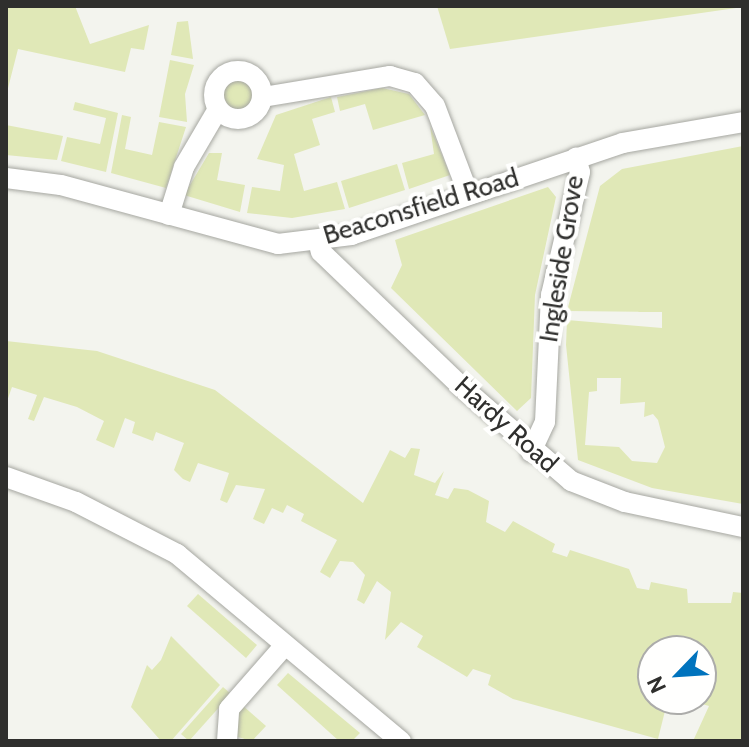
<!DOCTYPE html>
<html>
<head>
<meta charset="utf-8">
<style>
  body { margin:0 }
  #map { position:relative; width:749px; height:747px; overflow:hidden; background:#f3f4ee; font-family:Cabin,sans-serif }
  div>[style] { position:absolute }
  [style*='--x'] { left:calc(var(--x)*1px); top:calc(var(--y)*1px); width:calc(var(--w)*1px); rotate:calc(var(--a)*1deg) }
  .green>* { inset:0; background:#e0e8b7 }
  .round { border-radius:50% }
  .roads { filter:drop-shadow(0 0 2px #a6a7a1) drop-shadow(0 0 2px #a6a7a1) }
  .street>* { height:20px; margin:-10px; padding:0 10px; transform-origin:10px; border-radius:10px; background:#fff }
  .street>.ring { margin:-10px; padding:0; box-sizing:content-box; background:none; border:20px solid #fff; border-radius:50% }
  span { translate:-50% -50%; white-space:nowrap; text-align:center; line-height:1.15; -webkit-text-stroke:8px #fffffe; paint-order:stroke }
  .street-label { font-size:26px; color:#2f2f2d }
  .frame { position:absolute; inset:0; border:8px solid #2f2f2d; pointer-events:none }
  .north { position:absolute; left:637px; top:635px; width:80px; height:80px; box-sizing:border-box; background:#fffffe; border:2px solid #acacaa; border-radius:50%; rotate:245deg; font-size:22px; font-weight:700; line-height:32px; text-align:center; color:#2f2f2d }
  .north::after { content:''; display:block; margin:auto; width:28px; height:36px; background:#0073bd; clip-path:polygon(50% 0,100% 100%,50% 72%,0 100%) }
</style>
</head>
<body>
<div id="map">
  <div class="green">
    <i style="clip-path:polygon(6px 6px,75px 6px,90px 44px,149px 25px,144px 50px,131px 48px,125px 72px,18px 49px,6px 96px)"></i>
    <i style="clip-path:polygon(437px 6px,743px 6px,743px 7px,450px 49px)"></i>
    <i style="clip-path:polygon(188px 21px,190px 36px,193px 59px,171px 55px,177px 22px)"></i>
    <i style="clip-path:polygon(170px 60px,194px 65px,185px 94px,187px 122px,159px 117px)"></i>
    <i class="round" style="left:219px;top:76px;width:38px;height:38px"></i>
    <i style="clip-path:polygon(382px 88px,409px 94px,425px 115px,373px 130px,365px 104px,340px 111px,337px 97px)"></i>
    <i style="clip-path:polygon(331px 97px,335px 112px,312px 119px,320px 145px,294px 154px,304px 191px,337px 182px,345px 209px,292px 218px,247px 213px,252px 187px,280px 191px,284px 165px,257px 159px,276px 115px)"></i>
    <i style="clip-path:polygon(75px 102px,118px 113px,106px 172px,61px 161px,67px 137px,100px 144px,106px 118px,73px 110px)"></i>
    <i style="clip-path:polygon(122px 115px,131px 117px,125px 149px,152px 155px,159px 122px,186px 127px,166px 188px,111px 173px)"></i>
    <i style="clip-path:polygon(6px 125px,63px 136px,57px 160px,6px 155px)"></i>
    <i style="clip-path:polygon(430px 126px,450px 175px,409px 189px,402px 163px,434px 154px)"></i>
    <i style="clip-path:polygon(evenodd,743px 146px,743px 504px,652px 488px,578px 460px,566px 345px,567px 320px,662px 328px,662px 312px,567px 311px,600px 186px,622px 169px,743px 146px,597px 378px,621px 378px,620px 404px,645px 402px,644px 417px,653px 414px,658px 420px,665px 447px,657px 463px,632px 461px,619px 447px,585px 445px,589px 392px,597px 391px,597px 378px)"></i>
    <i style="clip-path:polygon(209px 153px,222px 153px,217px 180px,245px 185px,240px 212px,184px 195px)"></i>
    <i style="clip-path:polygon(397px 164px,405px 190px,349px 208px,341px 181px)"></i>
    <i style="clip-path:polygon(548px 187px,556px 197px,535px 295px,531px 398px,517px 411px,391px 288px,402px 265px,395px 240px)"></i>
    <i style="clip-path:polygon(6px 341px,97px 351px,215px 390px,363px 503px,390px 450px,405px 458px,411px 448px,420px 449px,414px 475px,435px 483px,444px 471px,435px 495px,448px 499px,454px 488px,468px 490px,489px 501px,486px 522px,505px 532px,513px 521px,555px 544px,552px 552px,567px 557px,570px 550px,629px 569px,637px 588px,649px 590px,651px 582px,687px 589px,688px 603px,731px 603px,733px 592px,743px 593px,743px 741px,693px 741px,709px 706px,702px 704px,707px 678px,701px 676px,701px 651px,653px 651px,653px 699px,668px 699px,658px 739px,513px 699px,488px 685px,491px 675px,473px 669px,467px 677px,417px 647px,423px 636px,401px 622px,385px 640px,391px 592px,377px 581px,364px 604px,357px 600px,365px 575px,353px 562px,340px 561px,330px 578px,320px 572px,337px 540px,301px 521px,304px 514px,287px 505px,283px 513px,272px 508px,264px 524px,253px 519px,265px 489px,236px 485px,227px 503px,220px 500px,229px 473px,198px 463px,190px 482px,183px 479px,174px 470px,184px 443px,156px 432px,153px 441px,132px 433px,135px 422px,125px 418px,114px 448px,96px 440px,104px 421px,77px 407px,44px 397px,34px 421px,28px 419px,37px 395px,12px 387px,6px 404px)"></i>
    <i style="clip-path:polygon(198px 594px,257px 645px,246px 658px,187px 606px)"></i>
    <i style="clip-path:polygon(171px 636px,220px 685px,171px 741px,161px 741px,131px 707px,147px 665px,152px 670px,161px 660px)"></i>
    <i style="clip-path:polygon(288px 673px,360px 733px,352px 741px,339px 741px,277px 685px)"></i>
    <i style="clip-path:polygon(223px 687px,231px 694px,189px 741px,181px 734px)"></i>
    <i style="clip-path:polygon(242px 705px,266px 726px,252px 741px,234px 736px,234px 719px)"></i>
  </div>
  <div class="roads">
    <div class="street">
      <i class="ring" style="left:214px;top:71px;width:28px;height:28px"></i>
      <i style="--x:263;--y:97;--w:129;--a:-9.4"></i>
      <i style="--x:390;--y:76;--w:26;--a:16"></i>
      <i style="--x:415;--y:83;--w:30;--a:49"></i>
      <i style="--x:435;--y:106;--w:93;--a:69.2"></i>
      <i style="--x:6;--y:178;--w:55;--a:7.3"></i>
      <i style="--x:61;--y:185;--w:225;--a:15.2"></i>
      <i style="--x:278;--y:244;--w:74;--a:-7"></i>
      <i style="--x:351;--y:235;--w:287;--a:-18.7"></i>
      <i style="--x:623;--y:143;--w:122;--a:-9.9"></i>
      <i style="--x:169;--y:215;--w:50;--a:-72.6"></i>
      <i style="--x:184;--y:167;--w:67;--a:-59.6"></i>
      <i style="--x:318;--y:241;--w:11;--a:75"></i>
      <i style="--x:321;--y:252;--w:197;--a:43.8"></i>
      <i style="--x:463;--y:388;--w:143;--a:40.7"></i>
      <i style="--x:571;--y:481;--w:58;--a:21.3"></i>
      <i style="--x:625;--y:502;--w:121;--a:12"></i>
      <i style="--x:531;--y:452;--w:33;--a:-65"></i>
      <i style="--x:545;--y:422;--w:127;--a:-87.3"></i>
      <i style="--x:551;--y:295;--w:126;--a:-76.7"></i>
      <i style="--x:580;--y:172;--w:15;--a:-106"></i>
      <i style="--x:6;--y:477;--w:74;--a:19.7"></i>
      <i style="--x:76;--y:502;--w:114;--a:27.2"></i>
      <i style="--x:177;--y:554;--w:292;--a:39.9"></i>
      <i style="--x:227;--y:741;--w:32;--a:-86"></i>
      <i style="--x:229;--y:709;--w:85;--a:-48.8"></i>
    </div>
  </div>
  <div class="street-label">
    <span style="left:421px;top:207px;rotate:-17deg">Beaconsfield Road</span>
    <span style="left:562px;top:259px;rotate:-81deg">Ingleside Grove</span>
    <span style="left:506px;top:425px;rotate:42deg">Hardy Road</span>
  </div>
  <div class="frame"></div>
  <div class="north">N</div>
</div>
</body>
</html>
